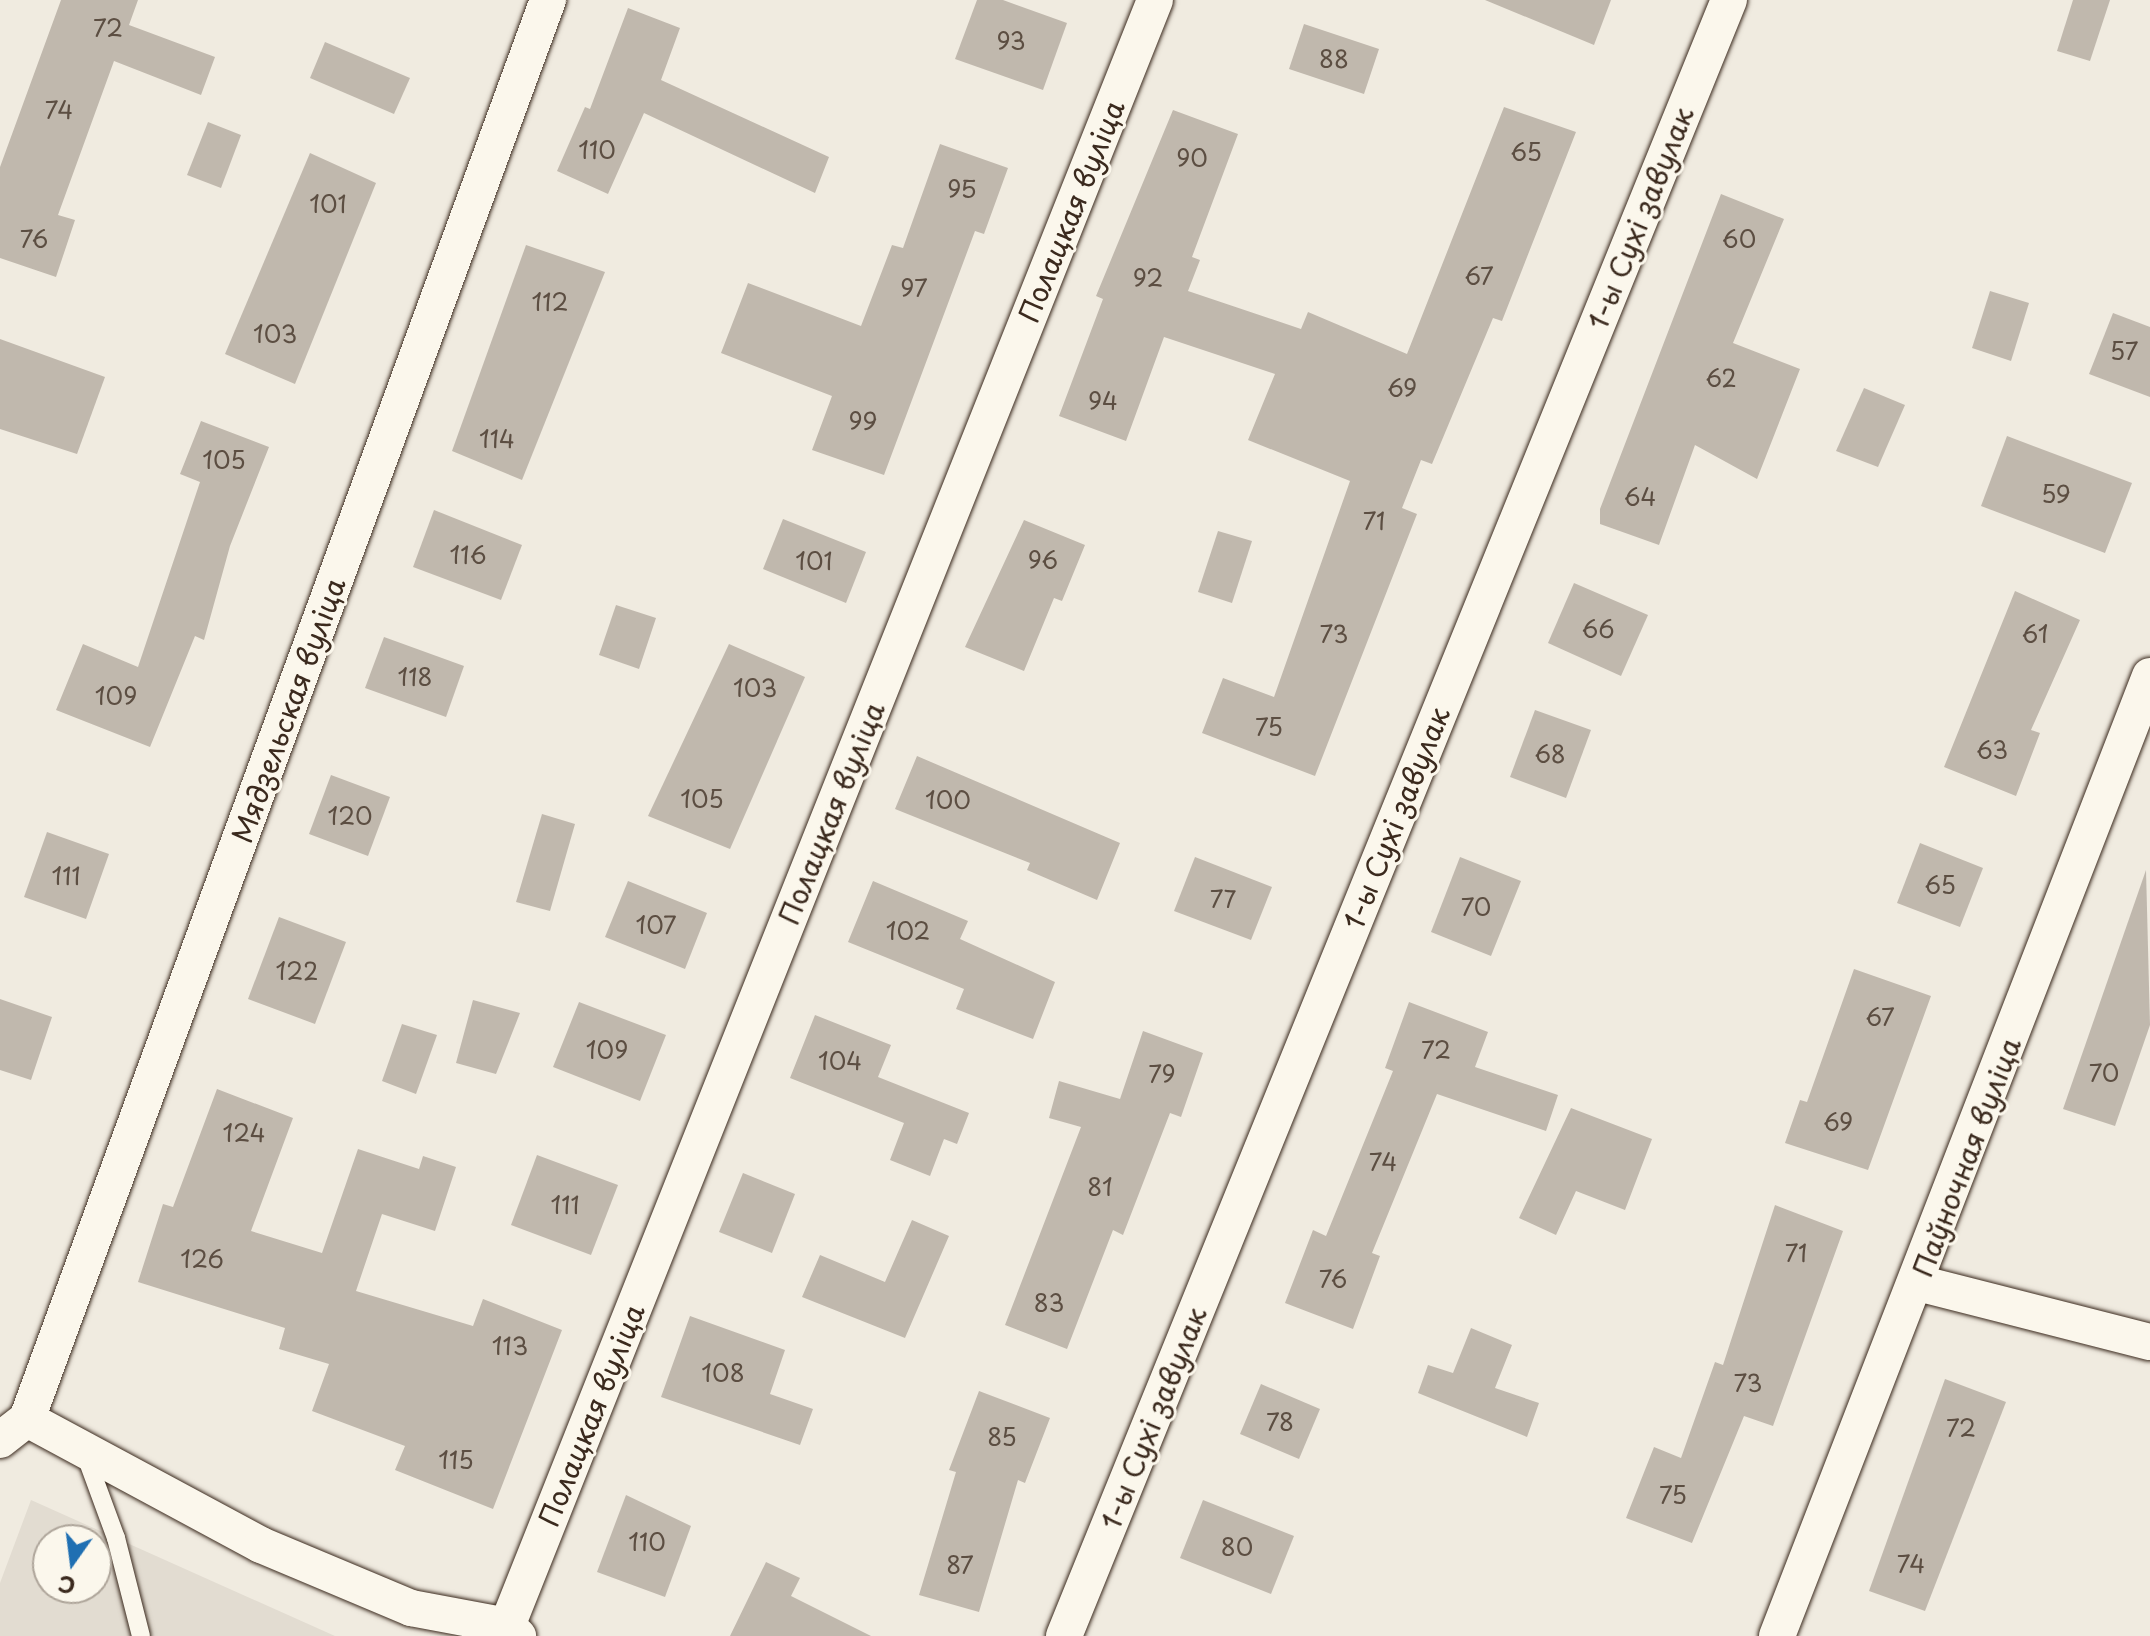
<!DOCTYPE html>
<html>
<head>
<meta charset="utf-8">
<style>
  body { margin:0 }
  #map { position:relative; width:2150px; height:1636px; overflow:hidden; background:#f0ebe0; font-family:"Playpen Sans",sans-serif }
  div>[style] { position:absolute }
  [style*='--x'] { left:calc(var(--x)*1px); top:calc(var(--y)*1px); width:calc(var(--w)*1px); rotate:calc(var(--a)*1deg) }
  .built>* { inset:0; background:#e2dcd1 }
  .building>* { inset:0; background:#c0b8ad }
  .roads { filter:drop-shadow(0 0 2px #3b2a1e) drop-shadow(0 0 2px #3b2a1e) }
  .lane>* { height:18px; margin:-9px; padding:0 9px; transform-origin:9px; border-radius:9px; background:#fbf7ec }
  .street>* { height:36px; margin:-18px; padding:0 18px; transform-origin:18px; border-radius:18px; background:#fbf7ec }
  span { translate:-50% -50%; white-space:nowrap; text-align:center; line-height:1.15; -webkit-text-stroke:6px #fbf7ec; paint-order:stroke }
  .number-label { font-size:24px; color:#5c4e42 }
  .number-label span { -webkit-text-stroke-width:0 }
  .street-label { font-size:28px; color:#3b2a1e }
  .north { position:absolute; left:32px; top:1524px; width:80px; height:80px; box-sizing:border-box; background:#fbf7ec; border:2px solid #aea59a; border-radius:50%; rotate:194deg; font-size:22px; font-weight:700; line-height:32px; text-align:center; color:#3b2a1e }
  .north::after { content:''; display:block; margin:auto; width:28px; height:36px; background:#1f6fb2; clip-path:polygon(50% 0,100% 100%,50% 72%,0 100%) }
</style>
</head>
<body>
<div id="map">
  <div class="built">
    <i style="clip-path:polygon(evenodd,31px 1500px,335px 1636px,0 1636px,0 1583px,31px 1500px,48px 1540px,96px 1540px,96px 1588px,48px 1588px,48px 1540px)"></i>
  </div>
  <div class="building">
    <i style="clip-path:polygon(61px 0,138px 0,129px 25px,215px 57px,201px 95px,114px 61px,58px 215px,75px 220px,56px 277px,0 258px,0 167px)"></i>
    <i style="clip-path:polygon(977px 0,1003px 0,1067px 23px,1043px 90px,955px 59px)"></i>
    <i style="clip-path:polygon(1485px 0,1611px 0,1594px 45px)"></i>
    <i style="clip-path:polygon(2073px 0,2110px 0,2090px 61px,2057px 51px)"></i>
    <i style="clip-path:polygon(628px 8px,680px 28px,661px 80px,829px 157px,815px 193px,644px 113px,608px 194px,557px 171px,585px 107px,590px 109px)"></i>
    <i style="clip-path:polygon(1304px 24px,1379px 49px,1364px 94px,1289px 69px)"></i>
    <i style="clip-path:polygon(325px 42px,410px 78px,394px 114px,310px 78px)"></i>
    <i style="clip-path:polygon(1504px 107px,1576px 132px,1502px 321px,1493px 318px,1432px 464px,1421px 460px,1402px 508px,1417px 514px,1315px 776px,1202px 733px,1223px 678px,1274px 697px,1350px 481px,1248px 440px,1275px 374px,1164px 337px,1126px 441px,1059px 416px,1103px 299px,1096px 296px,1173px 110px,1238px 134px,1192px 257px,1200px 260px,1188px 291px,1301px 329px,1308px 312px,1407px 354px)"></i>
    <i style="clip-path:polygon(208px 122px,241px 135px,221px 188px,187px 175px)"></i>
    <i style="clip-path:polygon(940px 144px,1008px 168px,984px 234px,975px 231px,884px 475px,812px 450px,832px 396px,721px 353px,748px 283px,861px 326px,892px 245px,903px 248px)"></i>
    <i style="clip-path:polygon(310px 153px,376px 183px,295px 384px,225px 354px)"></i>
    <i style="clip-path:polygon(1721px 194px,1784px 219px,1733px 343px,1800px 369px,1757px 479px,1695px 445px,1659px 545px,1600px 524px,1600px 509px)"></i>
    <i style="clip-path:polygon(526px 245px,605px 272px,522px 480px,452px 451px)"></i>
    <i style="clip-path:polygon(1990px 291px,2029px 303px,2011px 361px,1972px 348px)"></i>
    <i style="clip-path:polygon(2113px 313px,2150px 327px,2150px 397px,2089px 374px)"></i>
    <i style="clip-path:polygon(0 339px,105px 377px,77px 454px,0 429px)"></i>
    <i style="clip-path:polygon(1864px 388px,1905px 405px,1878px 467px,1836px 451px)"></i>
    <i style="clip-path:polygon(201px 421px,269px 447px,230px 546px,204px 640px,195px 636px,150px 747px,56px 710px,83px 644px,138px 667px,200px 482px,180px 474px)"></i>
    <i style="clip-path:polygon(2007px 436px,2132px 483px,2105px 553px,1981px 506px)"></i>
    <i style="clip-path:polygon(434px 510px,522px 545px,501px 600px,413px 567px)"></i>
    <i style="clip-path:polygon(783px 519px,866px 552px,846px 603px,763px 569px)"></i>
    <i style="clip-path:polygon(1024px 520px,1085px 545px,1062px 601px,1054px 598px,1024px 671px,965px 647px)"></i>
    <i style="clip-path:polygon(1218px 531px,1252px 541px,1232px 603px,1198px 592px)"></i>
    <i style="clip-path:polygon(1574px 583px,1648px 615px,1621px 676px,1548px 643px)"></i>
    <i style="clip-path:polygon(2015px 591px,2080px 620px,2031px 730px,2040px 733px,2016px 796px,1944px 767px)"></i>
    <i style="clip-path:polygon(616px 605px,656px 618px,639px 669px,599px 655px)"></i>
    <i style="clip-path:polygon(384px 637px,464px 666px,446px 717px,365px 688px)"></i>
    <i style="clip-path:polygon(729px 644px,805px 677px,730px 849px,648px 816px)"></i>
    <i style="clip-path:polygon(1535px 710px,1591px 730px,1566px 798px,1510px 777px)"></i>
    <i style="clip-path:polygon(917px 756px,1120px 843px,1097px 900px,1027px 870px,1030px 863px,895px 809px)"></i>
    <i style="clip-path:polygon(331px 775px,390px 797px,368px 856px,309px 834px)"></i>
    <i style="clip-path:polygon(542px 814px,575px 824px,550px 911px,516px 902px)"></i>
    <i style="clip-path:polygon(47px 832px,109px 854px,86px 919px,24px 897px)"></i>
    <i style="clip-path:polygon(1920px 843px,1983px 868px,1960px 927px,1897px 903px)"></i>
    <i style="clip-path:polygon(1195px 857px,1272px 887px,1251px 940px,1174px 911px)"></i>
    <i style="clip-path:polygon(1460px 857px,1521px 881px,1491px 956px,1431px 932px)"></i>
    <i style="clip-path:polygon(2146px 870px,2150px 1025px,2115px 1126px,2063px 1109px)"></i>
    <i style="clip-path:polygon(628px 881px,707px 913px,685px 969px,605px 937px)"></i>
    <i style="clip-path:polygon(873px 881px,968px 921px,960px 939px,1055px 982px,1033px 1039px,956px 1009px,964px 989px,848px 942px)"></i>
    <i style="clip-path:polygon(279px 917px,346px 942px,315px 1024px,248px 999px)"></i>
    <i style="clip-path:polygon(1854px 969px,1931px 996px,1868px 1170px,1785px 1143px,1800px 1100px,1807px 1102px)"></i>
    <i style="clip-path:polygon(0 999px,52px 1017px,31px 1080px,0 1070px)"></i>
    <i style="clip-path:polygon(473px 1000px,520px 1013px,496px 1074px,456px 1063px)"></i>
    <i style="clip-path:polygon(579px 1002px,666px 1035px,640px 1101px,553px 1067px)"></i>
    <i style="clip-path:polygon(1409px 1002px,1488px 1032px,1475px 1067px,1558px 1095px,1546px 1131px,1437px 1094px,1372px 1253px,1380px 1256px,1353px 1329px,1285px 1303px,1313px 1230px,1326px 1236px,1393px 1071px,1385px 1068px)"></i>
    <i style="clip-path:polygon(815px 1015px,891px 1045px,878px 1077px,969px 1113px,957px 1144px,944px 1139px,930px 1176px,890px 1160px,904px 1123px,790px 1078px)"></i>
    <i style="clip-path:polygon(402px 1024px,437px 1035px,416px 1094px,382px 1081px)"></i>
    <i style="clip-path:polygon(1143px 1031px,1203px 1053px,1181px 1117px,1170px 1113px,1123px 1235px,1113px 1230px,1067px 1349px,1005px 1325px,1081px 1127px,1049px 1118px,1059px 1081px,1120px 1099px)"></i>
    <i style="clip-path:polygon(217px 1089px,293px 1118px,251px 1231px,322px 1253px,358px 1149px,419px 1169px,423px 1156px,456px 1167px,435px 1231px,382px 1214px,356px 1291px,473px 1326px,483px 1299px,562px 1330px,493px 1509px,395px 1470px,405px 1446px,312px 1411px,329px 1364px,279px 1349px,285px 1328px,138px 1282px,163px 1204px,173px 1207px)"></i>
    <i style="clip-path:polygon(1571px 1108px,1652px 1139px,1625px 1210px,1576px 1191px,1556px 1235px,1519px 1218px)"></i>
    <i style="clip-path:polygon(537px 1155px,618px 1185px,591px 1255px,511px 1225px)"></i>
    <i style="clip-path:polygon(743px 1173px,795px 1194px,772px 1253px,719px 1232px)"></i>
    <i style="clip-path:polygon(1775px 1205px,1843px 1231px,1773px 1426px,1744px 1416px,1692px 1543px,1626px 1518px,1654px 1447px,1681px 1458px,1715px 1362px,1723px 1365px)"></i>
    <i style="clip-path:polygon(912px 1220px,949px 1236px,905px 1338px,802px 1297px,820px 1255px,885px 1282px)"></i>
    <i style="clip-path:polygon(690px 1316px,785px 1350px,770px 1394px,813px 1409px,800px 1445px,661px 1397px)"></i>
    <i style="clip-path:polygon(1471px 1328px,1512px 1345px,1495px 1388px,1539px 1403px,1527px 1437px,1418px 1393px,1428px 1365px,1453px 1373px)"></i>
    <i style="clip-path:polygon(1945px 1379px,2006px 1402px,1925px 1611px,1869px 1591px)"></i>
    <i style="clip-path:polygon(1261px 1384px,1320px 1409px,1299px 1459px,1240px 1434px)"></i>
    <i style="clip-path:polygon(979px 1391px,1050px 1418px,1025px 1483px,1018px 1480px,979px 1612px,919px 1595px,956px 1472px,949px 1470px)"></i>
    <i style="clip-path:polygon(626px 1495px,691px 1526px,665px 1597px,597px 1572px)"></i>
    <i style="clip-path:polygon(1203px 1500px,1294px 1536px,1271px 1594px,1180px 1558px)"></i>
    <i style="clip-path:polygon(766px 1562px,800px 1578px,791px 1596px,871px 1636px,730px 1636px)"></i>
  </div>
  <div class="roads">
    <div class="lane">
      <i style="--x:84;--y:1451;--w:93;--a:69.8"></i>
      <i style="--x:116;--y:1538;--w:101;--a:75.7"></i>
    </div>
    <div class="street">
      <i style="--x:1918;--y:1283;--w:239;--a:14.3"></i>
      <i style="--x:27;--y:1419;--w:1512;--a:-69.84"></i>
      <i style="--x:0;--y:1440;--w:34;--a:-38"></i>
      <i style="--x:27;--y:1419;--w:266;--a:28.3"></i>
      <i style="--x:261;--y:1545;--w:163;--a:22.8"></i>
      <i style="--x:411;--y:1608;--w:98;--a:10.6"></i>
      <i style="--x:507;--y:1626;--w:15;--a:42"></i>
      <i style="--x:507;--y:1626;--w:1750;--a:-68.27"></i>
      <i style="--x:1064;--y:1636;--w:1766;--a:-67.88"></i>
      <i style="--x:1777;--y:1636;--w:1030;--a:-68.77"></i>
    </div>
  </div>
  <div class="number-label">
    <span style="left:108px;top:28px">72</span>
    <span style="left:1011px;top:41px">93</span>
    <span style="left:1334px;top:59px">88</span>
    <span style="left:59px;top:110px">74</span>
    <span style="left:597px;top:150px">110</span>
    <span style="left:1526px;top:152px">65</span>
    <span style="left:1192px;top:158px">90</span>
    <span style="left:962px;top:189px">95</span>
    <span style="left:328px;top:204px">101</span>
    <span style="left:34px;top:239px">76</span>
    <span style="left:1739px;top:239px">60</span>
    <span style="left:1479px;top:276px">67</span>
    <span style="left:1148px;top:278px">92</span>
    <span style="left:914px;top:288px">97</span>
    <span style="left:550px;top:302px">112</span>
    <span style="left:275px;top:334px">103</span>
    <span style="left:2124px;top:351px">57</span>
    <span style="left:1721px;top:378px">62</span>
    <span style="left:1402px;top:388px">69</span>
    <span style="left:1103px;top:401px">94</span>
    <span style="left:863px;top:421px">99</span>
    <span style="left:497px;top:439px">114</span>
    <span style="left:224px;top:460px">105</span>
    <span style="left:2056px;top:494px">59</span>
    <span style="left:1640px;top:497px">64</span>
    <span style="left:1374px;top:521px">71</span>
    <span style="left:468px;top:555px">116</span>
    <span style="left:1043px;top:560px">96</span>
    <span style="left:814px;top:561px">101</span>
    <span style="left:1598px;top:629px">66</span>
    <span style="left:1334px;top:634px">73</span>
    <span style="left:2035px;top:634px">61</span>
    <span style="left:415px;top:677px">118</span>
    <span style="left:755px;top:688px">103</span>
    <span style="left:116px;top:696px">109</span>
    <span style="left:1269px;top:727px">75</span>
    <span style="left:1992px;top:750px">63</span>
    <span style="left:1550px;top:754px">68</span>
    <span style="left:702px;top:799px">105</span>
    <span style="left:948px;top:800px">100</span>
    <span style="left:350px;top:816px">120</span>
    <span style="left:66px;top:876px">111</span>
    <span style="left:1940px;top:885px">65</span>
    <span style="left:1223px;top:899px">77</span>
    <span style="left:1476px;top:907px">70</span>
    <span style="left:656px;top:925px">107</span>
    <span style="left:908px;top:931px">102</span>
    <span style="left:297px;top:971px">122</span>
    <span style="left:1880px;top:1017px">67</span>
    <span style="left:607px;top:1050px">109</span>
    <span style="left:1436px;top:1050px">72</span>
    <span style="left:840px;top:1061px">104</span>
    <span style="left:2104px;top:1073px">70</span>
    <span style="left:1162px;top:1074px">79</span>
    <span style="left:1838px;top:1122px">69</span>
    <span style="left:244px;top:1133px">124</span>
    <span style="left:1383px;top:1162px">74</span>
    <span style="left:1100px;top:1187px">81</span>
    <span style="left:565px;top:1205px">111</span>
    <span style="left:1796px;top:1253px">71</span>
    <span style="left:202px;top:1259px">126</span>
    <span style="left:1333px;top:1279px">76</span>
    <span style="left:1049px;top:1303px">83</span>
    <span style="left:510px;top:1346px">113</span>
    <span style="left:723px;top:1373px">108</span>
    <span style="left:1748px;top:1383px">73</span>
    <span style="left:1280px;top:1422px">78</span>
    <span style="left:1961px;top:1428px">72</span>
    <span style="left:1002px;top:1437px">85</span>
    <span style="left:456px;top:1460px">115</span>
    <span style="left:1673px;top:1495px">75</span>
    <span style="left:647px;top:1542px">110</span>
    <span style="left:1237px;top:1547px">80</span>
    <span style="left:1911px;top:1564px">74</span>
    <span style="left:960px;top:1565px">87</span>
  </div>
  <div class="street-label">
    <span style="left:1071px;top:211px;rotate:-68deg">Полацкая вуліца</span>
    <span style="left:1640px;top:218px;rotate:-68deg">1-ы Сухі завулак</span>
    <span style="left:288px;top:710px;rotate:-70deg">Мядзельская вуліца</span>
    <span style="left:831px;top:813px;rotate:-68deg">Полацкая вуліца</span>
    <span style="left:1396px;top:818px;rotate:-68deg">1-ы Сухі завулак</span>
    <span style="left:1966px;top:1157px;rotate:-69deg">Паўночная вуліца</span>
    <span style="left:591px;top:1415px;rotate:-68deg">Полацкая вуліца</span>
    <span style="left:1153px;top:1418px;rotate:-68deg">1-ы Сухі завулак</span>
  </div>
  <div class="north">С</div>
</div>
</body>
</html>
